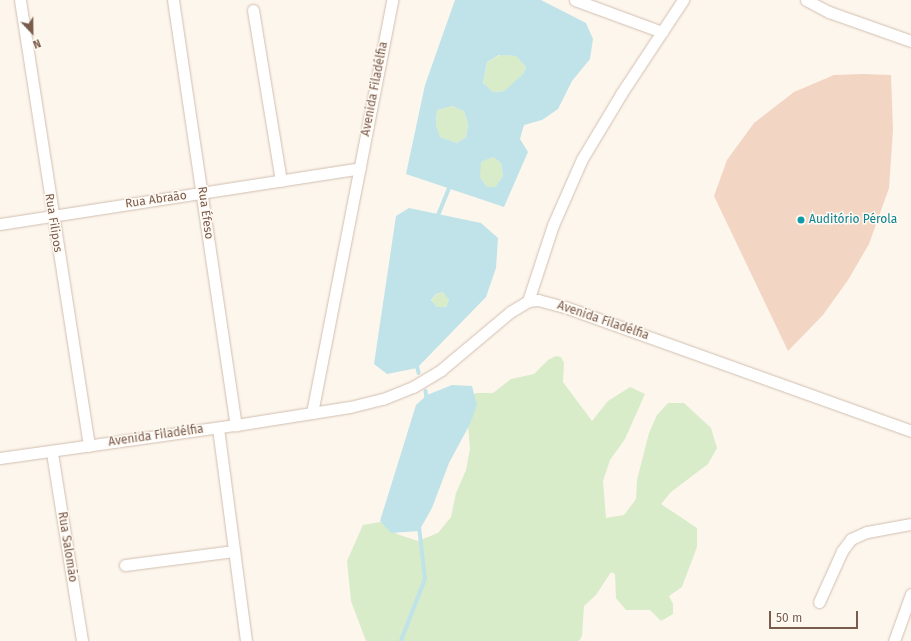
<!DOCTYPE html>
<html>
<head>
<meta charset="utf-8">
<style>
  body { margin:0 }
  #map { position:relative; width:911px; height:641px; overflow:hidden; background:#fdf6ec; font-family:"Fira Sans",sans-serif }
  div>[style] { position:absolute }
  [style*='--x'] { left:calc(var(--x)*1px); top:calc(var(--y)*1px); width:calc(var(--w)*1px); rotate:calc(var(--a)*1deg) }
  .green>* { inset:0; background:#d8ecc9 }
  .water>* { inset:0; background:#bfe3e8 }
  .stream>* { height:3.5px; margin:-1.75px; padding:0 1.75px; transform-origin:1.75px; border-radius:1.75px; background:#bfe3e8 }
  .building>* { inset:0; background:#f3d5c3 }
  .roads { filter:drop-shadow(0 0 1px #d1beb0) drop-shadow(0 0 1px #d1beb0) }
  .street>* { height:11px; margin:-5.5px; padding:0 5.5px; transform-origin:5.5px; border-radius:5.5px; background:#fff }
  .dots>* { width:11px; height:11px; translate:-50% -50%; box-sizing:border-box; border:2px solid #fffaf3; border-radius:50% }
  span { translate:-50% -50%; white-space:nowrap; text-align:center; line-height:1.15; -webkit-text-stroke:3px #fffaf3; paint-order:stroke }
  .street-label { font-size:12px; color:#7a5c4d }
  .culture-label { font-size:12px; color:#0d838f }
  .left { translate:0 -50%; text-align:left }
  .north { position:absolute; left:12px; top:12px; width:40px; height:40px; -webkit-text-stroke:3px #fffaf3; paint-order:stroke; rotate:158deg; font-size:11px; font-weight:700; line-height:16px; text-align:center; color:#7a5c4d }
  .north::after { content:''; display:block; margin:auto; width:14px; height:18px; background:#7a5c4d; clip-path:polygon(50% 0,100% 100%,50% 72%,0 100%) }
  .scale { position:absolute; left:769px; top:611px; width:89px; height:18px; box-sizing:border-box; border:2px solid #7a5c4d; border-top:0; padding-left:5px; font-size:12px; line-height:14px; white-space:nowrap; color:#7a5c4d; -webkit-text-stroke:3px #fffaf3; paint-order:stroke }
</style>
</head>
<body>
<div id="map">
  <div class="green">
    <i style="clip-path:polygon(500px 55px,516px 56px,526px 67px,520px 81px,506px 91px,493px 92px,483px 83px,487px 62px)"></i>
    <i style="clip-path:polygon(452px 106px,464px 111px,468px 124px,466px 137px,457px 143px,439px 137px,436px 125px,437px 110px)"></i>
    <i style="clip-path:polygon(493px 157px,501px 163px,503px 176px,495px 187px,487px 187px,480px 177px,480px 162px)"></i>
    <i style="clip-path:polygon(444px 292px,449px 300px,446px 307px,437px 307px,431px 301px,436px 294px)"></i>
    <i style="clip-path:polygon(556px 356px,561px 357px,564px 363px,563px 382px,592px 421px,608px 401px,630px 387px,645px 394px,625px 439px,610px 460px,603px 481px,606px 518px,624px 515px,636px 499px,637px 480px,649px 433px,657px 415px,668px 403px,684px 403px,711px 428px,717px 448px,708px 464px,671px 492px,661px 504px,697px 528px,697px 547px,682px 587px,669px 596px,673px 604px,673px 614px,661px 621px,650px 610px,626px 610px,616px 598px,615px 574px,611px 572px,596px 595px,584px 606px,582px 636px,579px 641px,366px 641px,351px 601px,347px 561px,363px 525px,380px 522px,397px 534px,418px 541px,438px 533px,451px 517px,456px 493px,466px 470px,470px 449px,467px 413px,475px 393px,493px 393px,511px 379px,534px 374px,548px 360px)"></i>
  </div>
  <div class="water">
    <i style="clip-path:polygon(evenodd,455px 0,541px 0,586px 23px,593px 39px,590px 59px,572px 81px,558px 109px,542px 120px,524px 125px,520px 139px,528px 152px,504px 207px,406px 174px,425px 85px,455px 0,499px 55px,516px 56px,526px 67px,520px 81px,506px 91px,493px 92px,483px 83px,487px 62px,499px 55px,455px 0,452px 106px,464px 111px,468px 124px,466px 137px,457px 143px,440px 137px,436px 125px,437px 110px,452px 106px,455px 0,493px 157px,501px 163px,503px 176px,495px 187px,487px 187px,480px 177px,481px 162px,493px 157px)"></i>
    <i style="clip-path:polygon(evenodd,409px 208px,481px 223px,498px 238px,496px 268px,486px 297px,417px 368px,387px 374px,374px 364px,396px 216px,409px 208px,443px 292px,449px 300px,446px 307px,437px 307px,431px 300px,436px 294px,443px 292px)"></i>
    <i style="clip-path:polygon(452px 385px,472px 386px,477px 405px,470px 424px,449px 463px,432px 508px,419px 531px,391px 533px,380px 521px,416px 405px,427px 395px)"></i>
  </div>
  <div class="stream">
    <i style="--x:503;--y:95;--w:30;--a:-42"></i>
    <i style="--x:437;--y:218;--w:35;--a:-68"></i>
    <i style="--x:417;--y:364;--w:9;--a:77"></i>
    <i style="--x:426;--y:391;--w:8;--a:83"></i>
    <i style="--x:401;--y:641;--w:66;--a:-68.8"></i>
    <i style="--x:425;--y:579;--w:52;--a:-96.6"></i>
  </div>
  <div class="building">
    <i style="clip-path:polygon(863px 74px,891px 75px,893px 130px,889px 188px,869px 244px,848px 280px,823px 315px,788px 351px,714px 196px,727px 160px,754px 123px,794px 92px,834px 75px)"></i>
  </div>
  <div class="roads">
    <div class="street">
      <i style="--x:20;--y:0;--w:451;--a:81.2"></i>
      <i style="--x:173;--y:0;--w:430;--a:81.6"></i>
      <i style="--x:575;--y:0;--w:93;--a:20.2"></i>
      <i style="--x:806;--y:0;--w:26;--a:28"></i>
      <i style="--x:829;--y:12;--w:87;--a:19.5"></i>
      <i style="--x:253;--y:10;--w:173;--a:80.7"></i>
      <i style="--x:0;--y:224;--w:364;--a:-8.8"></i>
      <i style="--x:528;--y:301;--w:80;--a:-71.8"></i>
      <i style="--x:553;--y:225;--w:72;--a:-66.3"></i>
      <i style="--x:582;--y:159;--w:76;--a:-59"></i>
      <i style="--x:621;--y:94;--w:113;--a:-56.6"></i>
      <i style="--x:312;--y:413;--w:421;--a:-79"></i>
      <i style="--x:218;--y:428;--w:215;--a:82.5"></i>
      <i style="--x:52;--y:453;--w:190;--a:80.9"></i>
      <i style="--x:0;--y:458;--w:238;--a:-8"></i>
      <i style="--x:236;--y:425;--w:115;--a:-9"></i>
      <i style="--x:350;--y:407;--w:34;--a:-14"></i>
      <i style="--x:383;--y:399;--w:32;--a:-22"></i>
      <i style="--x:413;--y:387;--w:33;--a:-31"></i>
      <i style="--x:441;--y:370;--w:90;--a:-40"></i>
      <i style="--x:510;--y:312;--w:21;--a:-31"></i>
      <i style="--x:528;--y:301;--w:10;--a:-6"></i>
      <i style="--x:538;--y:300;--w:28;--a:15"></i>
      <i style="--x:565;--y:307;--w:368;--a:19.7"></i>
      <i style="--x:125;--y:565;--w:110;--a:-7.3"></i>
      <i style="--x:819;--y:602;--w:56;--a:-65.7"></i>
      <i style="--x:842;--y:551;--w:15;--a:-53"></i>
      <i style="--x:851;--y:539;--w:17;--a:-24"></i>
      <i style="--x:867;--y:532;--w:45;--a:-10.3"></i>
      <i style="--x:894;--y:641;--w:50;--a:-70.1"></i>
    </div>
  </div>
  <div class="dots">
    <i style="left:801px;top:220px;background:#0f9aa8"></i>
  </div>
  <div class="street-label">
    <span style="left:375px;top:89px;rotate:-79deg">Avenida Filadélfia</span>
    <span style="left:156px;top:200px;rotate:-8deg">Rua Abraão</span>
    <span style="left:205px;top:213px;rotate:82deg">Rua Éfeso</span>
    <span style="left:53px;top:223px;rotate:81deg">Rua Filipos</span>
    <span style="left:603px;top:321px;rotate:19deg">Avenida Filadélfia</span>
    <span style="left:156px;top:436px;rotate:-8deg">Avenida Filadélfia</span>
    <span style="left:67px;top:547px;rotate:81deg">Rua Salomão</span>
  </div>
  <div class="culture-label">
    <span class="left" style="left:809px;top:220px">Auditório Pérola</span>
  </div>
  <div class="north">N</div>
  <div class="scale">50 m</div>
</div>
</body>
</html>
